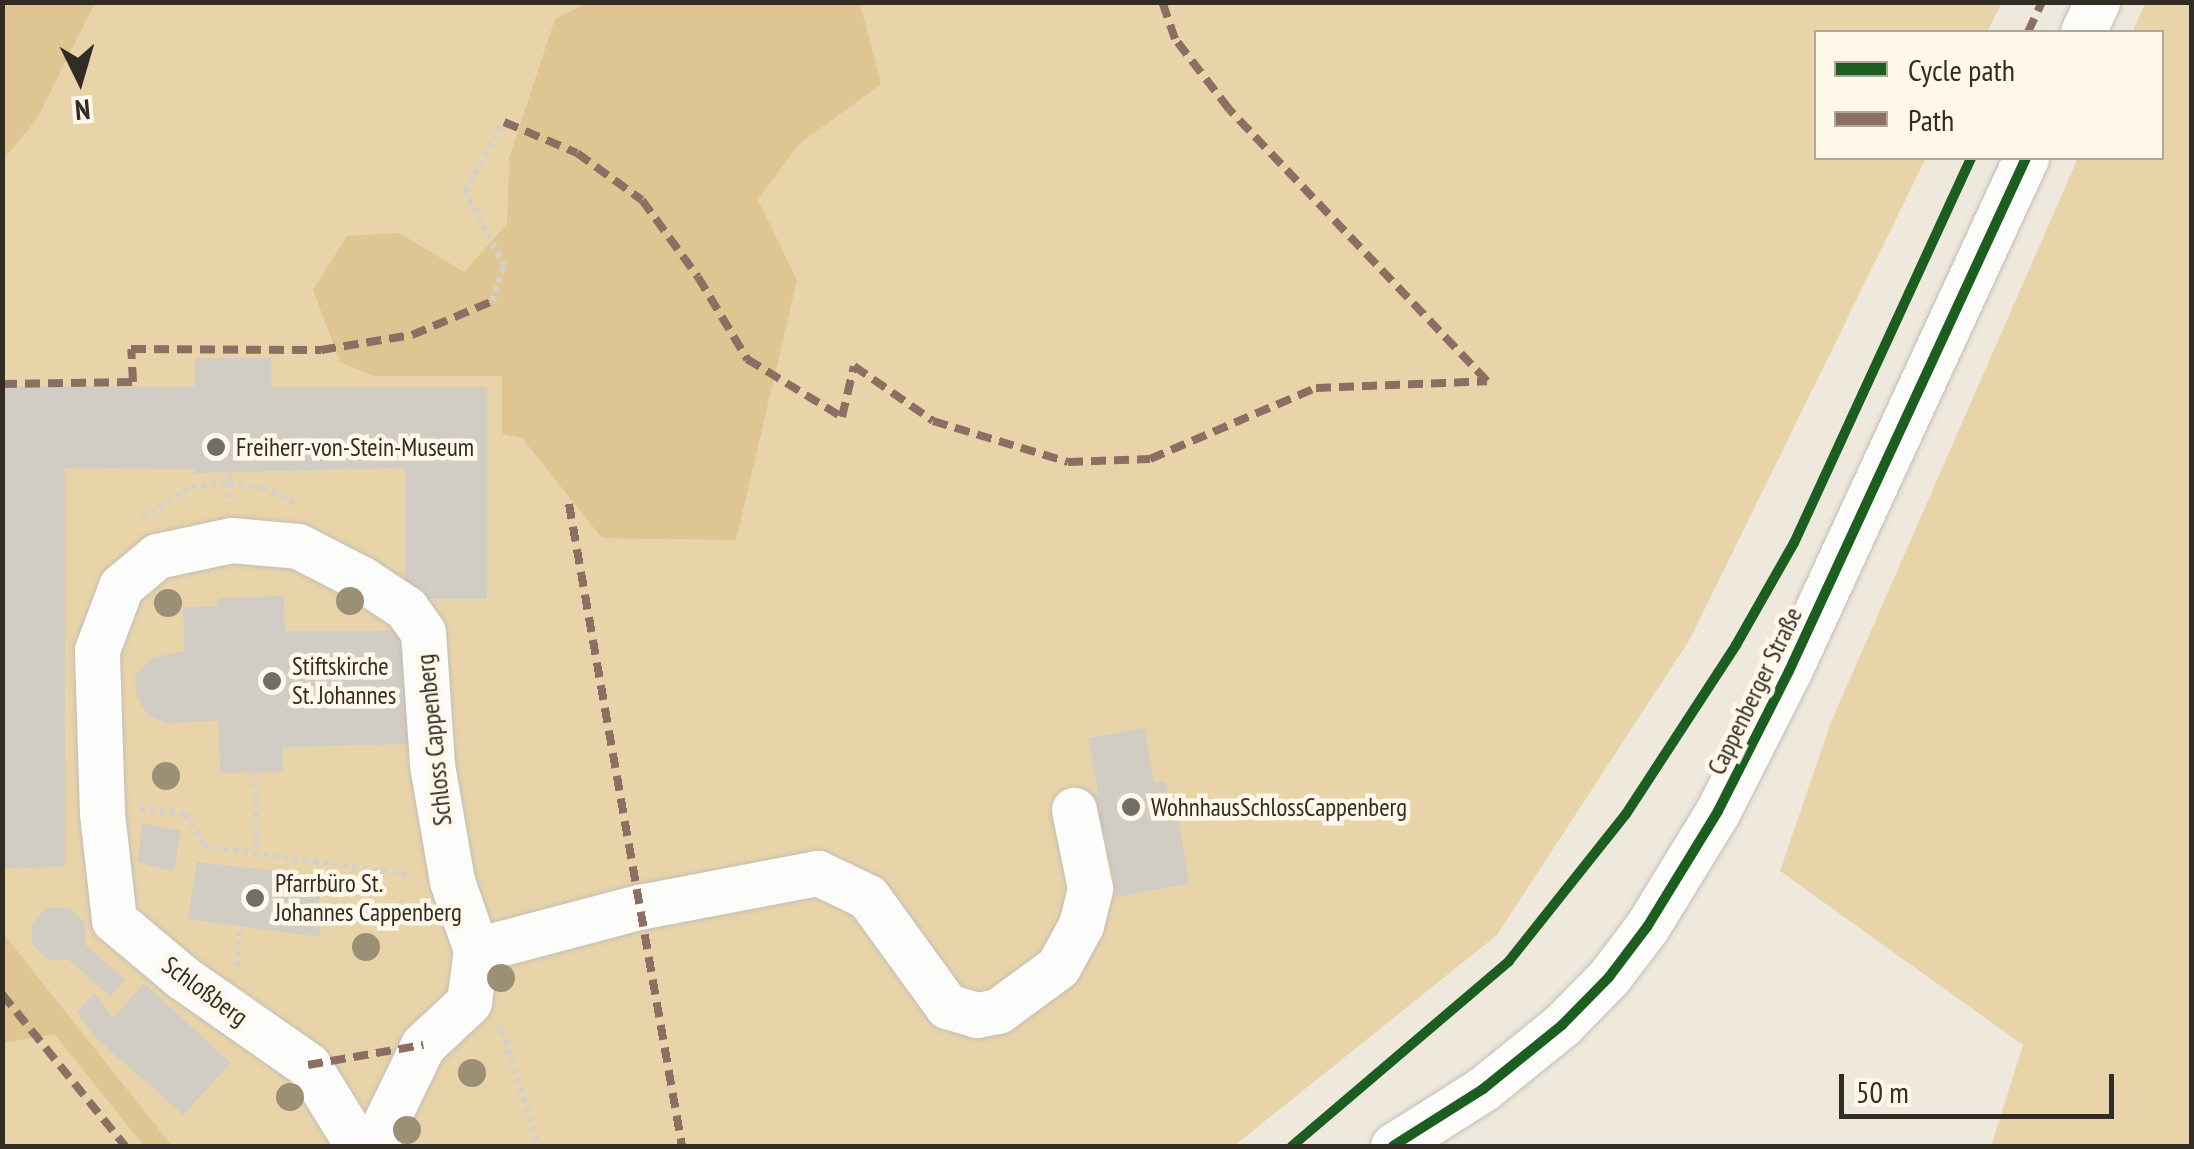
<!DOCTYPE html>
<html>
<head>
<meta charset="utf-8">
<style>
  body { margin:0 }
  #map { position:relative; width:2194px; height:1149px; overflow:hidden; background:#eee8dd; font-family:"PT Sans Narrow",sans-serif }
  div>[style] { position:absolute }
  [style*='--x'] { left:calc(var(--x)*1px); top:calc(var(--y)*1px); width:calc(var(--w)*1px); rotate:calc(var(--a)*1deg) }
  .green>* { inset:0; background:#e9d4a9 }
  .forest>* { inset:0; background:#dec591 }
  .building>* { inset:0; background:#d1ccc4 }
  .path>* { height:6px; margin-top:-3px; transform-origin:0; background:repeating-linear-gradient(90deg,#d3d1ce 0 5px,transparent 0 10px) }
  .roads { filter:drop-shadow(0 0 2px #c3beb5) drop-shadow(0 0 2px #c3beb5) }
  .minor>* { height:45px; margin:-22.5px; padding:0 22.5px; transform-origin:22.5px; border-radius:22.5px; background:#fcfcfa }
  .quiet>* { height:8px; margin-top:-4px; transform-origin:0; background:repeating-linear-gradient(90deg,#8d6e63 0 15px,transparent 0 23px) }
  .cycleway>* { height:10px; margin:-5px; padding:0 5px; transform-origin:5px; border-radius:5px; background:#1b5e20 }
  .trees>* { width:28px; height:28px; margin:-14px; border-radius:50%; background:#9b8f76 }
  .dots>* { width:28px; height:28px; translate:-50% -50%; box-sizing:border-box; border:5px solid #fff8eb; border-radius:50% }
  span { translate:-50% -50%; white-space:nowrap; text-align:center; line-height:1.15; -webkit-text-stroke:9px #fff8eb; paint-order:stroke }
  .poi-label { font-size:25px; color:#312d25 }
  .left { translate:0 -50%; text-align:left }
  .street-label { font-size:25px; color:#312d25 }
  .frame { position:absolute; inset:0; border:5px solid #312d25; pointer-events:none }
  .legend { position:absolute; left:1814px; top:30px; width:350px; height:130px; box-sizing:border-box; background:#fff8eb; border:2px solid #ada79c; margin:0; padding:12px 18px; list-style:none; font-size:30px; color:#312d25 }
  .legend li { display:flex; align-items:center; gap:20px; height:50px }
  .legend b { width:50px; border:2px solid #ada79c }
  .north { position:absolute; left:30px; top:30px; width:100px; height:100px; -webkit-text-stroke:8px #fff8eb; paint-order:stroke; rotate:175deg; font-size:28px; font-weight:700; line-height:40px; text-align:center; color:#312d25 }
  .north::after { content:''; display:block; margin:auto; width:35px; height:45px; background:#312d25; clip-path:polygon(50% 0,100% 100%,50% 72%,0 100%) }
  .scale { position:absolute; left:1839px; top:1074px; width:275px; height:45px; box-sizing:border-box; border:5px solid #312d25; border-top:0; padding-left:12px; font-size:30px; line-height:35px; white-space:nowrap; color:#312d25; -webkit-text-stroke:8px #fff8eb; paint-order:stroke }
</style>
</head>
<body>
<div id="map">
  <div class="green">
    <i style="clip-path:polygon(2146px 2px,2192px 3px,2191px 1146px,1991px 1146px,2023px 1045px,1780px 871px,1831px 722px,2078px 158px,2162px 158px,2162px 32px,2132px 32px)"></i>
    <i style="clip-path:polygon(2px 3px,2002px 3px,1987px 32px,1816px 32px,1816px 158px,1926px 158px,1690px 639px,1497px 935px,1234px 1146px,3px 1146px)"></i>
  </div>
  <div class="forest">
    <i style="clip-path:polygon(3px 2px,95px 3px,37px 119px,3px 160px)"></i>
    <i style="clip-path:polygon(589px 2px,860px 3px,881px 84px,798px 145px,758px 200px,797px 280px,736px 540px,602px 538px,522px 438px,502px 434px,502px 376px,374px 376px,340px 362px,313px 290px,347px 236px,399px 233px,464px 272px,507px 224px,509px 158px,555px 19px)"></i>
    <i style="clip-path:polygon(2px 933px,3px 933px,172px 1146px,144px 1146px,54px 1034px,3px 1043px)"></i>
  </div>
  <div class="building">
    <i style="clip-path:polygon(195px 358px,271px 358px,271px 387px,487px 387px,487px 599px,405px 599px,405px 468px,194px 473px,194px 469px,65px 468px,65px 867px,2px 868px,2px 386px,195px 387px)"></i>
    <i style="clip-path:polygon(284px 596px,285px 631px,408px 631px,410px 744px,283px 747px,282px 772px,220px 773px,218px 721px,167px 723px,148px 716px,136px 695px,135px 675px,152px 658px,184px 651px,183px 607px,217px 606px,218px 598px)"></i>
    <i style="clip-path:polygon(1145px 728px,1154px 782px,1165px 781px,1172px 821px,1178px 820px,1190px 883px,1117px 897px,1106px 840px,1099px 841px,1091px 794px,1098px 793px,1088px 738px)"></i>
    <i style="clip-path:polygon(142px 823px,181px 831px,174px 872px,138px 862px)"></i>
    <i style="clip-path:polygon(197px 862px,318px 876px,320px 937px,188px 919px)"></i>
    <i style="clip-path:polygon(46px 908px,69px 908px,85px 923px,85px 944px,125px 980px,110px 996px,69px 960px,49px 960px,32px 944px,32px 924px)"></i>
    <i style="clip-path:polygon(144px 983px,231px 1063px,183px 1115px,95px 1037px,77px 1012px,95px 993px,113px 1018px)"></i>
  </div>
  <div class="path">
    <i style="--x:493;--y:301;--w:37;--a:-73"></i>
    <i style="--x:504;--y:266;--w:85;--a:-117.5"></i>
    <i style="--x:465;--y:191;--w:79;--a:-60.5"></i>
    <i style="--x:229;--y:473;--w:31;--a:88"></i>
    <i style="--x:142;--y:518;--w:58;--a:-32.3"></i>
    <i style="--x:191;--y:487;--w:38;--a:-6"></i>
    <i style="--x:229;--y:483;--w:34;--a:8"></i>
    <i style="--x:263;--y:488;--w:36;--a:24"></i>
    <i style="--x:255;--y:772;--w:81;--a:88.6"></i>
    <i style="--x:140;--y:809;--w:46;--a:6.2"></i>
    <i style="--x:186;--y:814;--w:37;--a:61"></i>
    <i style="--x:204;--y:846;--w:209;--a:8"></i>
    <i style="--x:237;--y:966;--w:40;--a:-85.7"></i>
    <i style="--x:497;--y:1026;--w:7;--a:45"></i>
    <i style="--x:502;--y:1031;--w:121;--a:72.2"></i>
  </div>
  <div class="roads">
    <div class="minor">
      <i style="--x:2083;--y:32;--w:33;--a:-65"></i>
      <i style="--x:476;--y:950;--w:169;--a:-14.8"></i>
      <i style="--x:639;--y:907;--w:182;--a:-10.8"></i>
      <i style="--x:818;--y:873;--w:55;--a:25.6"></i>
      <i style="--x:868;--y:897;--w:135;--a:54.1"></i>
      <i style="--x:947;--y:1006;--w:31;--a:17"></i>
      <i style="--x:977;--y:1015;--w:21;--a:-11"></i>
      <i style="--x:998;--y:1011;--w:74;--a:-36.3"></i>
      <i style="--x:1058;--y:967;--w:48;--a:-61.3"></i>
      <i style="--x:1081;--y:925;--w:38;--a:-76"></i>
      <i style="--x:1090;--y:888;--w:80;--a:-101.6"></i>
      <i style="--x:358;--y:1146;--w:95;--a:-121.7"></i>
      <i style="--x:308;--y:1065;--w:154;--a:-145.1"></i>
      <i style="--x:182;--y:977;--w:89;--a:-140"></i>
      <i style="--x:114;--y:920;--w:108;--a:-96.4"></i>
      <i style="--x:102;--y:813;--w:163;--a:-91.8"></i>
      <i style="--x:97;--y:650;--w:68;--a:-69.4"></i>
      <i style="--x:121;--y:586;--w:47;--a:-39.8"></i>
      <i style="--x:157;--y:556;--w:76;--a:-12.2"></i>
      <i style="--x:231;--y:540;--w:67;--a:5.1"></i>
      <i style="--x:298;--y:546;--w:72;--a:27.3"></i>
      <i style="--x:362;--y:579;--w:53;--a:33.4"></i>
      <i style="--x:406;--y:608;--w:29;--a:55"></i>
      <i style="--x:423;--y:632;--w:133;--a:86.1"></i>
      <i style="--x:432;--y:765;--w:118;--a:80.2"></i>
      <i style="--x:452;--y:881;--w:73;--a:70.8"></i>
      <i style="--x:476;--y:950;--w:52;--a:97.7"></i>
      <i style="--x:469;--y:1002;--w:63;--a:136.9"></i>
      <i style="--x:423;--y:1045;--w:112;--a:115.9"></i>
      <i style="--x:1393;--y:1146;--w:107;--a:-32.3"></i>
      <i style="--x:1483;--y:1089;--w:102;--a:-39"></i>
      <i style="--x:1562;--y:1025;--w:67;--a:-45.6"></i>
      <i style="--x:1609;--y:977;--w:63;--a:-52.8"></i>
      <i style="--x:1647;--y:927;--w:136;--a:-58.5"></i>
      <i style="--x:1718;--y:811;--w:157;--a:-63.1"></i>
      <i style="--x:1789;--y:671;--w:565;--a:-65.2"></i>
    </div>
  </div>
  <div class="quiet">
    <i style="--x:2028;--y:32;--w:33;--a:-65"></i>
    <i style="--x:504;--y:122;--w:79;--a:23"></i>
    <i style="--x:577;--y:153;--w:80;--a:35.9"></i>
    <i style="--x:642;--y:200;--w:95;--a:54"></i>
    <i style="--x:698;--y:277;--w:96;--a:59.1"></i>
    <i style="--x:747;--y:359;--w:111;--a:31.4"></i>
    <i style="--x:842;--y:417;--w:52;--a:-76.8"></i>
    <i style="--x:854;--y:366;--w:96;--a:34.8"></i>
    <i style="--x:933;--y:421;--w:141;--a:16.9"></i>
    <i style="--x:1068;--y:462;--w:82;--a:-2.1"></i>
    <i style="--x:1150;--y:459;--w:181;--a:-23.2"></i>
    <i style="--x:1316;--y:388;--w:171;--a:-2.3"></i>
    <i style="--x:1487;--y:381;--w:375;--a:-133.5"></i>
    <i style="--x:1229;--y:109;--w:88;--a:-127.6"></i>
    <i style="--x:1175;--y:39;--w:39;--a:-109"></i>
    <i style="--x:2;--y:384;--w:131;--a:-0.9"></i>
    <i style="--x:133;--y:382;--w:33;--a:-93"></i>
    <i style="--x:131;--y:349;--w:190;--a:0.3"></i>
    <i style="--x:321;--y:350;--w:92;--a:-9.4"></i>
    <i style="--x:412;--y:335;--w:88;--a:-22.8"></i>
    <i style="--x:569;--y:504;--w:652;--a:80.02"></i>
    <i style="--x:2;--y:994;--w:196;--a:51"></i>
    <i style="--x:308;--y:1065;--w:117;--a:-9.9"></i>
  </div>
  <div class="cycleway">
    <i style="--x:1292;--y:1146;--w:285;--a:-40.4"></i>
    <i style="--x:1509;--y:961;--w:188;--a:-51.5"></i>
    <i style="--x:1626;--y:814;--w:202;--a:-56.9"></i>
    <i style="--x:1736;--y:645;--w:117;--a:-60.4"></i>
    <i style="--x:1794;--y:543;--w:424;--a:-65.3"></i>
    <i style="--x:1393;--y:1146;--w:107;--a:-32.3"></i>
    <i style="--x:1483;--y:1089;--w:102;--a:-39"></i>
    <i style="--x:1562;--y:1025;--w:67;--a:-45.6"></i>
    <i style="--x:1609;--y:977;--w:63;--a:-52.8"></i>
    <i style="--x:1647;--y:927;--w:136;--a:-58.5"></i>
    <i style="--x:1718;--y:811;--w:157;--a:-63.1"></i>
    <i style="--x:1789;--y:671;--w:565;--a:-65.2"></i>
  </div>
  <div class="trees">
    <i style="left:350px;top:601px"></i>
    <i style="left:168px;top:603px"></i>
    <i style="left:166px;top:776px"></i>
    <i style="left:366px;top:947px"></i>
    <i style="left:501px;top:978px"></i>
    <i style="left:472px;top:1073px"></i>
    <i style="left:290px;top:1097px"></i>
    <i style="left:407px;top:1130px"></i>
  </div>
  <div class="dots">
    <i style="left:216px;top:447px;background:#736e65"></i>
    <i style="left:272px;top:681px;background:#736e65"></i>
    <i style="left:1131px;top:807px;background:#736e65"></i>
    <i style="left:255px;top:898px;background:#736e65"></i>
  </div>
  <div class="poi-label">
    <span class="left" style="left:236px;top:447px">Freiherr-von-Stein-Museum</span>
    <span class="left" style="left:292px;top:681px">Stiftskirche<br>St. Johannes</span>
    <span class="left" style="left:1151px;top:807px">WohnhausSchlossCappenberg</span>
    <span class="left" style="left:275px;top:898px">Pfarrbüro St.<br>Johannes Cappenberg</span>
  </div>
  <div class="street-label">
    <span style="left:1755px;top:691px;rotate:-64deg">Cappenberger Straße</span>
    <span style="left:434px;top:740px;rotate:-96deg">Schloss Cappenberg</span>
    <span style="left:205px;top:991px;rotate:36deg">Schloßberg</span>
  </div>
  <div class="frame"></div>
  <ul class="legend">
  <li><b style="height:12px;background:#1b5e20"></b>Cycle path</li>
  <li><b style="height:12px;background:#8d6e63"></b>Path</li>
  </ul>
  <div class="north">N</div>
  <div class="scale">50 m</div>
</div>
</body>
</html>
